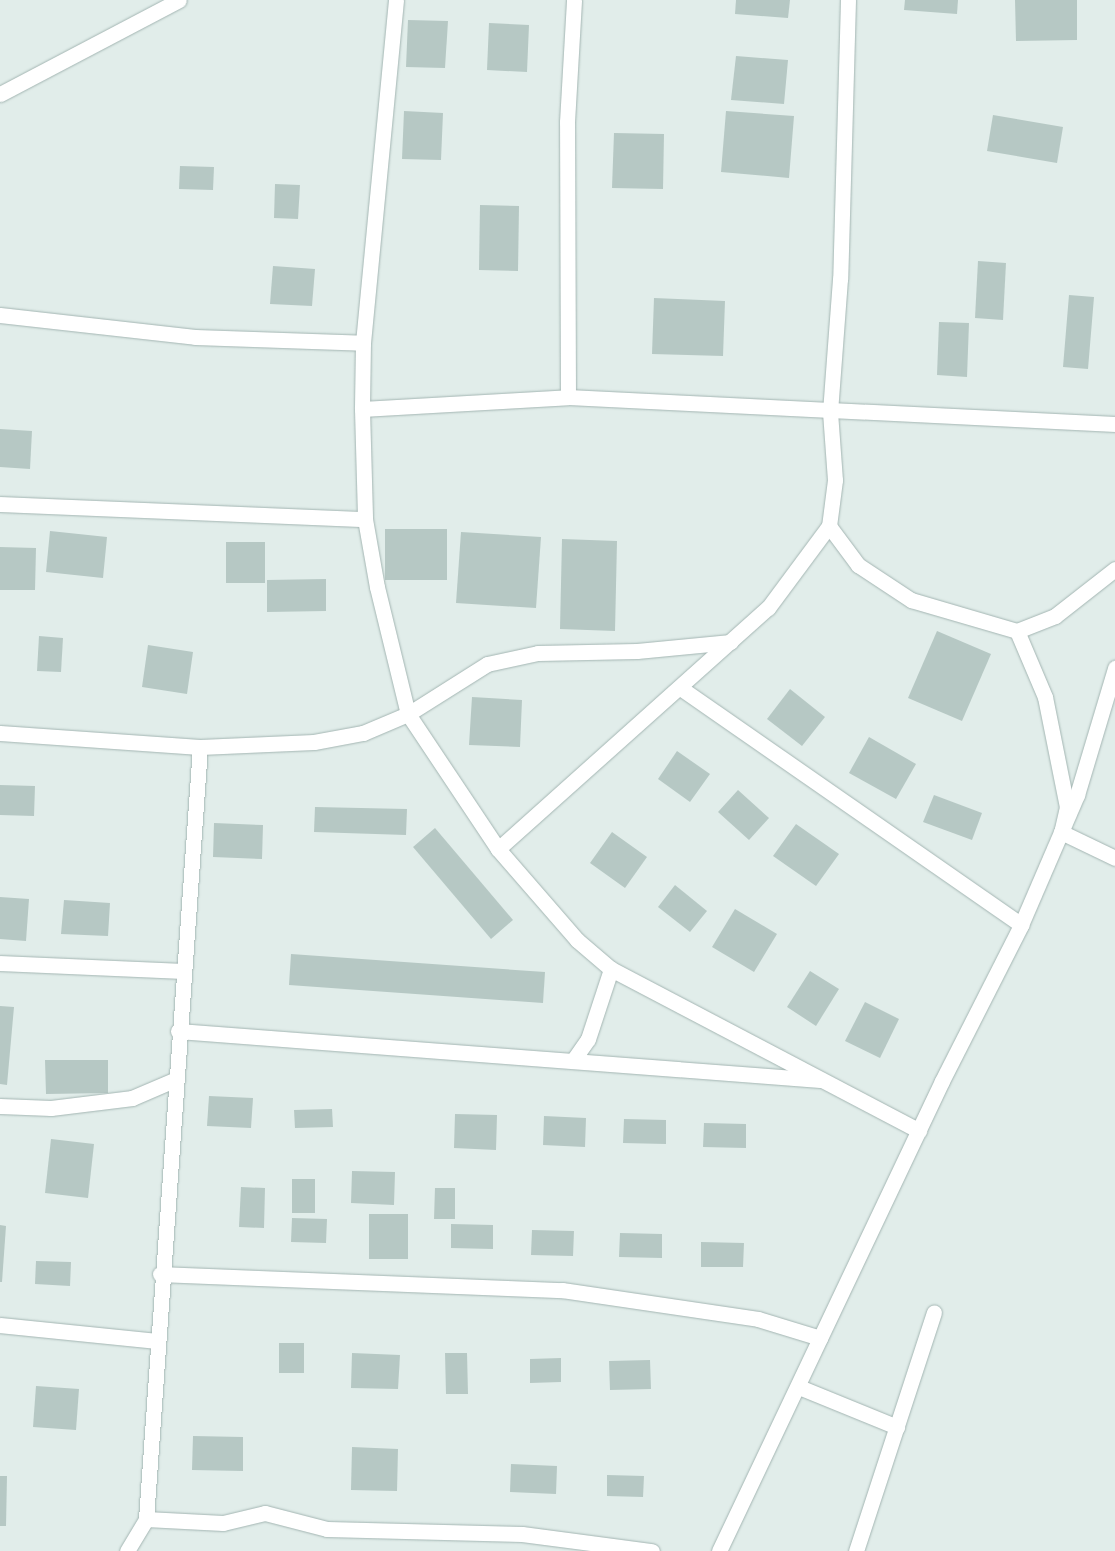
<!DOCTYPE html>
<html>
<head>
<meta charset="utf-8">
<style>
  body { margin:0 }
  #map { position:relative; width:1115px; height:1551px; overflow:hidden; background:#e1edea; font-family:Cabin,sans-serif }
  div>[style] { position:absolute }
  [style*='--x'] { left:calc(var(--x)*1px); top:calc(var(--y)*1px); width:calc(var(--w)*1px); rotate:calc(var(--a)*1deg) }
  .building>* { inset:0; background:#b6c8c4 }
  .roads { filter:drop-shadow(0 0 1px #a3b5b2) drop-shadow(0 0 1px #a3b5b2) }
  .minor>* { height:15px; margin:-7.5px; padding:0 7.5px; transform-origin:7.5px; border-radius:7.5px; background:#fff }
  span { translate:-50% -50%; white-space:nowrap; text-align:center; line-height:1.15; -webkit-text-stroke:4px #f2f9f7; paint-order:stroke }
</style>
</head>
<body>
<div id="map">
  <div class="building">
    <i style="clip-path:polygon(736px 0,790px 0,788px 18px,735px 14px)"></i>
    <i style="clip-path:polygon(905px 0,958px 0,957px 14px,904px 10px)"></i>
    <i style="clip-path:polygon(1015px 0,1077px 0,1077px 40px,1016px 41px)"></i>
    <i style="clip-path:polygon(408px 20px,448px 21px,445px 68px,406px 67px)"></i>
    <i style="clip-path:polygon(489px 23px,529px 25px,527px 72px,487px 70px)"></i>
    <i style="clip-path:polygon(736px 56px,788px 60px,784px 104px,731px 100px)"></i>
    <i style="clip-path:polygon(404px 111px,443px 113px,441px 160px,402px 159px)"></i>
    <i style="clip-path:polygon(726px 111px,794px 116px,789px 178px,721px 172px)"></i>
    <i style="clip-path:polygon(993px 115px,1063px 127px,1057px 163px,987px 151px)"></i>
    <i style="clip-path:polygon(614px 133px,664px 134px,663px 189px,612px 188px)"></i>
    <i style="clip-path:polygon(180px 166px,214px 167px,213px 190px,179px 189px)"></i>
    <i style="clip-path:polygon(275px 184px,300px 185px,298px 219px,274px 218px)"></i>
    <i style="clip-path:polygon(480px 205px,519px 206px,518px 271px,479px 270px)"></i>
    <i style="clip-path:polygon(978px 261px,1006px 263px,1003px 320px,975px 318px)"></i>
    <i style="clip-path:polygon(273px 266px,315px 269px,312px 306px,270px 304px)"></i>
    <i style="clip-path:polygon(1069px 295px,1094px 297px,1088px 369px,1063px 367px)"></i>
    <i style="clip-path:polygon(654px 298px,725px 301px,723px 356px,652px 354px)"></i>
    <i style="clip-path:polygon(939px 322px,969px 323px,967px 377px,937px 375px)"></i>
    <i style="clip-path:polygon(0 429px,32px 431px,30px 469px,0 467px)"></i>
    <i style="clip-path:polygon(385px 529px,447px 529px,447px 580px,385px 580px)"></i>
    <i style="clip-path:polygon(50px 531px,107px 537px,103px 578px,46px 572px)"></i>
    <i style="clip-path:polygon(461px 532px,541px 537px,536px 608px,456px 603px)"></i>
    <i style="clip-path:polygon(562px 539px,617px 541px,615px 631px,560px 629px)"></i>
    <i style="clip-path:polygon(226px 542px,265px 542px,265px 583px,226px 583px)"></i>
    <i style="clip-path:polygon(0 547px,36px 548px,35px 590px,0 590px)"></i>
    <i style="clip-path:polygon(326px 579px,326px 611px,267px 612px,267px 580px)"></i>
    <i style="clip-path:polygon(937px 631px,991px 654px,962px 721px,908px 698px)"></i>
    <i style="clip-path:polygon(39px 636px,63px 638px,61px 672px,37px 671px)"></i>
    <i style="clip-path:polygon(148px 645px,193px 652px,187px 694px,142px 687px)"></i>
    <i style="clip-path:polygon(790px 689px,825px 717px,802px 746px,767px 719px)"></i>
    <i style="clip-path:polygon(472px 697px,522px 700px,520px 747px,469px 745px)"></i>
    <i style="clip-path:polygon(869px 737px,916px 764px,896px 799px,849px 773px)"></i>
    <i style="clip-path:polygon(677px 751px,710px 774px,690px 802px,658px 779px)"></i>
    <i style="clip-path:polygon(0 785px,35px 786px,34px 816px,0 815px)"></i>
    <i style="clip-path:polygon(738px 790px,769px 818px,749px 840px,718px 812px)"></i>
    <i style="clip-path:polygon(934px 795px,982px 813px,972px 840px,923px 822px)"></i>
    <i style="clip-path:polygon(315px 807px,407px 809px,406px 835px,314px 832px)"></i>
    <i style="clip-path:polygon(214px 823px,263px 825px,262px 859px,213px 857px)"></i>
    <i style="clip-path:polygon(796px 824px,839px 854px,816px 886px,773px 856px)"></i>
    <i style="clip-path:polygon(435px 828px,513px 920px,491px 939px,413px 847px)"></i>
    <i style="clip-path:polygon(612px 832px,647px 857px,625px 888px,590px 863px)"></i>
    <i style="clip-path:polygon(675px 885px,707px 911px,690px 932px,658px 907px)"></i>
    <i style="clip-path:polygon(0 897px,29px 899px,26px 941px,0 939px)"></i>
    <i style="clip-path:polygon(64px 900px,110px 903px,108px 936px,61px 934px)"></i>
    <i style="clip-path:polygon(735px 909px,777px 934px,754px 972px,712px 947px)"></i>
    <i style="clip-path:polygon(291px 954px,545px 972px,543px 1003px,289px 985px)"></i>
    <i style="clip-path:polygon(810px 971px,839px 989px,816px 1026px,787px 1007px)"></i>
    <i style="clip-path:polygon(865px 1002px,899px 1019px,880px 1058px,845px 1041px)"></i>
    <i style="clip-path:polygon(0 1006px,14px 1007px,7px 1085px,0 1084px)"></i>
    <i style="clip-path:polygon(45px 1060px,108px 1060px,108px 1093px,46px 1094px)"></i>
    <i style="clip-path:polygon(209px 1096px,253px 1098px,251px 1128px,207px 1126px)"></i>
    <i style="clip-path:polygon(332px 1109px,333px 1127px,295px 1128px,294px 1110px)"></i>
    <i style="clip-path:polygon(455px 1114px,497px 1115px,496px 1150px,454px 1148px)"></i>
    <i style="clip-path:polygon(544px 1116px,586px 1118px,585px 1147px,543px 1145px)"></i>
    <i style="clip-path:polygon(624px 1119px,666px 1120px,666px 1144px,623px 1143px)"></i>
    <i style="clip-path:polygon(704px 1123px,746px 1124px,746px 1148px,703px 1147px)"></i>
    <i style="clip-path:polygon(51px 1139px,94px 1144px,88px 1198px,45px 1193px)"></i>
    <i style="clip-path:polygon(352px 1171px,395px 1172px,394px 1205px,351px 1203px)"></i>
    <i style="clip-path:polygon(292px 1179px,315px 1179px,315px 1213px,292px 1213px)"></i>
    <i style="clip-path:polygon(241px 1187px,265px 1188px,264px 1228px,239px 1227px)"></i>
    <i style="clip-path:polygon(435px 1188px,455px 1188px,455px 1219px,434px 1219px)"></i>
    <i style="clip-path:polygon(369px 1214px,408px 1214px,408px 1259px,369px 1259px)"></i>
    <i style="clip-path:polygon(292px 1218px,327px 1219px,326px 1243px,291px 1242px)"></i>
    <i style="clip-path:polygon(451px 1224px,493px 1225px,493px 1249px,451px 1248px)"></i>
    <i style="clip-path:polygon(0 1225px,6px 1226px,2px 1282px,0 1282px)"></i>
    <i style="clip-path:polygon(532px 1230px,574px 1231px,573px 1256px,531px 1255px)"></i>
    <i style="clip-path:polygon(620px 1233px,662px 1234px,662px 1258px,619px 1257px)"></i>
    <i style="clip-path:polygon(701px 1242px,744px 1243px,743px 1267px,701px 1267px)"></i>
    <i style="clip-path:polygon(36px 1261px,71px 1262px,70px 1286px,35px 1284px)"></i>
    <i style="clip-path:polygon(279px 1343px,304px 1343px,304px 1373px,279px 1373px)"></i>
    <i style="clip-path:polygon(352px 1353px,400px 1355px,398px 1389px,351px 1388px)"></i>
    <i style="clip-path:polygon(445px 1353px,467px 1353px,468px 1394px,446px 1394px)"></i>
    <i style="clip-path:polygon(561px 1358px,561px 1382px,530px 1383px,530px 1359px)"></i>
    <i style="clip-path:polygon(650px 1360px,651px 1389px,610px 1390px,609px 1361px)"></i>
    <i style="clip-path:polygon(36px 1386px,79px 1389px,76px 1430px,33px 1427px)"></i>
    <i style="clip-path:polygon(193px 1436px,243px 1437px,243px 1471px,192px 1470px)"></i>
    <i style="clip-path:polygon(352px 1447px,398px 1449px,397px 1491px,351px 1490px)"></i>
    <i style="clip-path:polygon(511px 1464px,557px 1466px,556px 1494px,510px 1492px)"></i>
    <i style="clip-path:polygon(607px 1475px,644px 1476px,643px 1497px,607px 1496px)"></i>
    <i style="clip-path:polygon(0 1476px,7px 1476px,6px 1526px,0 1526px)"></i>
  </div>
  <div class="roads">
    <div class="minor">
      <i style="--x:396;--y:0;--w:345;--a:95.5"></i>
      <i style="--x:363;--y:343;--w:66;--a:90.9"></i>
      <i style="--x:362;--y:409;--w:110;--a:88.4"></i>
      <i style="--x:365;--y:519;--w:69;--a:80"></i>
      <i style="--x:377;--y:587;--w:131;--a:76.3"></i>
      <i style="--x:408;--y:714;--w:162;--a:56.3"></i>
      <i style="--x:498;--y:849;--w:121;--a:49"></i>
      <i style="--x:577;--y:940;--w:45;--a:40.5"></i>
      <i style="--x:611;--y:969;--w:348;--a:27.7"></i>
      <i style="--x:848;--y:0;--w:279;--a:91.6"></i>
      <i style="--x:840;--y:279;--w:133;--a:94.3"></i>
      <i style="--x:830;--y:412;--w:68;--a:85.8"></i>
      <i style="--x:835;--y:480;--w:46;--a:97.4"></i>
      <i style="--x:829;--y:526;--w:49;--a:53.4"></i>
      <i style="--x:858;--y:565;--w:64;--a:33.4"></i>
      <i style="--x:911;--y:600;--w:110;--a:16.3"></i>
      <i style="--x:1017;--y:631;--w:41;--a:-21.5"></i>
      <i style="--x:1055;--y:616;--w:76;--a:-38.1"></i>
      <i style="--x:0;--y:94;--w:202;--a:-27.7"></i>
      <i style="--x:0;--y:315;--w:196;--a:6.4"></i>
      <i style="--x:195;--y:337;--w:168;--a:2"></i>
      <i style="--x:568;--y:397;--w:275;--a:-90.2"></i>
      <i style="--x:567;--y:122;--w:122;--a:-86.7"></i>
      <i style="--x:362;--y:409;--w:206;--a:-3.3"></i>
      <i style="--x:568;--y:397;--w:548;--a:2.83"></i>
      <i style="--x:0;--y:504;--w:365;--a:2.4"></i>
      <i style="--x:1017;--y:631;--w:72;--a:67"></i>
      <i style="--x:1045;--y:697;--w:112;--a:78.7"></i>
      <i style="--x:1067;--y:807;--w:26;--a:103"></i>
      <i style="--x:1061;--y:832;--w:60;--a:25.7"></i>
      <i style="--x:682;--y:689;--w:413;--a:34.8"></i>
      <i style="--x:0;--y:733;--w:200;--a:4"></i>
      <i style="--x:200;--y:747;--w:114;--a:-2.5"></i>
      <i style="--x:314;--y:742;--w:50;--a:-10.4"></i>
      <i style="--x:363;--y:733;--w:49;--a:-22.9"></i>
      <i style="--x:408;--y:714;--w:93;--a:-32.3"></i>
      <i style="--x:487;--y:664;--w:52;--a:-12.2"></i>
      <i style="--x:538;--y:653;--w:99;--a:-1.2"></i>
      <i style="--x:637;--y:651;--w:94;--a:-5.5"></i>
      <i style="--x:498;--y:849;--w:362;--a:-41.8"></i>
      <i style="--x:768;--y:608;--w:102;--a:-53.4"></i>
      <i style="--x:0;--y:963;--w:182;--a:2.5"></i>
      <i style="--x:178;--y:1031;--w:644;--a:4.36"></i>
      <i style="--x:574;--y:1059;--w:24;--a:-55"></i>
      <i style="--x:588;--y:1039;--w:74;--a:-71.8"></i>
      <i style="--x:0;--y:1106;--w:51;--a:2.2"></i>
      <i style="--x:51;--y:1108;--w:82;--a:-7"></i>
      <i style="--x:132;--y:1098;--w:46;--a:-23.2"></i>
      <i style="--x:160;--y:1274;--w:402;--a:2.3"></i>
      <i style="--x:562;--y:1290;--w:198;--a:8.4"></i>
      <i style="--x:758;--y:1319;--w:65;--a:17"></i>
      <i style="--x:0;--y:1325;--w:158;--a:5.8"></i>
      <i style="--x:799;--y:1387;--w:106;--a:22.2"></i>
      <i style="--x:146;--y:1519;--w:77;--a:3"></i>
      <i style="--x:223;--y:1523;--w:43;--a:-13.4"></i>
      <i style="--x:265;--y:1513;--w:64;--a:14.5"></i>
      <i style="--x:327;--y:1529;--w:195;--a:1.5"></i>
      <i style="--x:522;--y:1534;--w:131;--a:7.5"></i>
      <i style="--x:127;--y:1551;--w:37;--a:-59"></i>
      <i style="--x:146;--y:1519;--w:774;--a:-86"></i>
      <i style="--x:719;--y:1551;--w:520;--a:-64.62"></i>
      <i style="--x:942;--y:1081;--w:175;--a:-63.1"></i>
      <i style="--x:1021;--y:925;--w:142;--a:-66.7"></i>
      <i style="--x:1077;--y:795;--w:133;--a:-73.3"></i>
      <i style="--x:856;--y:1551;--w:251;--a:-71.9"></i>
    </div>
  </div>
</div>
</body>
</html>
